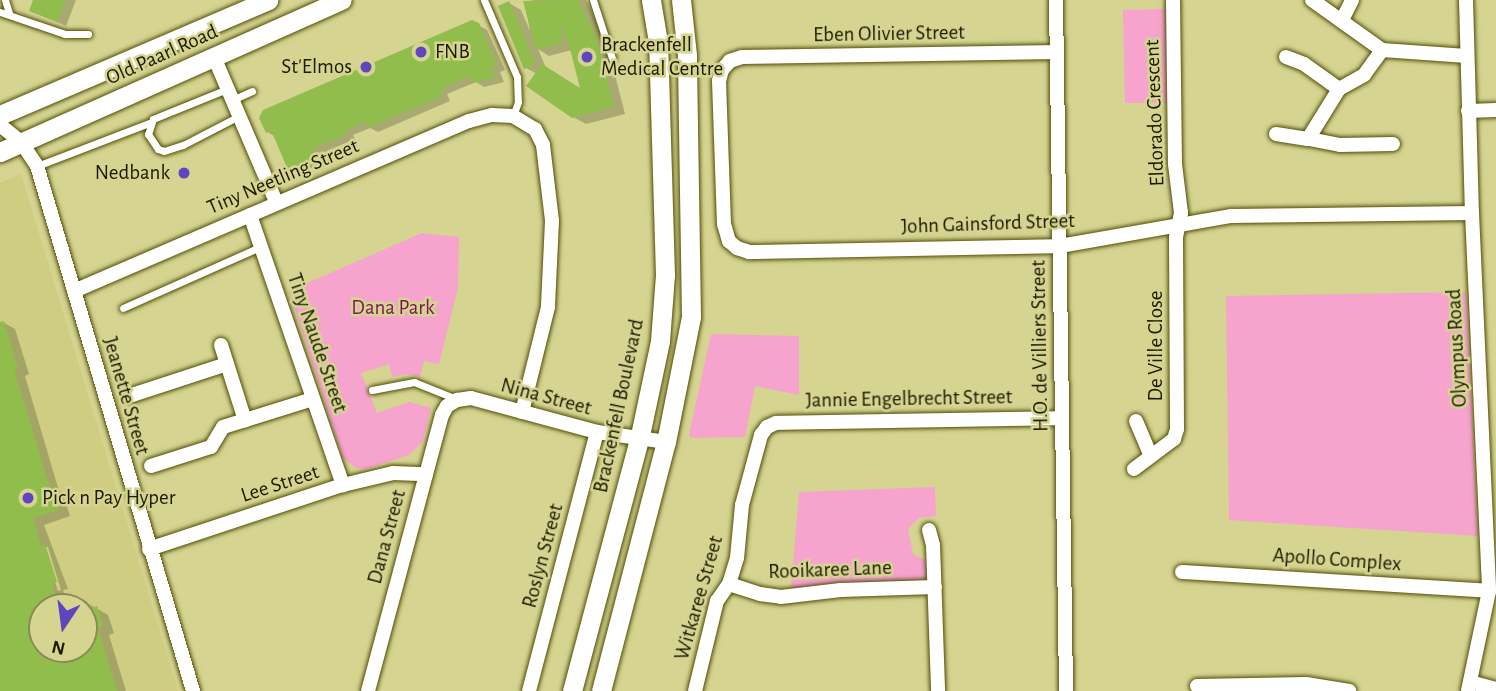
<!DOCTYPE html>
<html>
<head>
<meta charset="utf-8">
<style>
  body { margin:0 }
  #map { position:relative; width:1496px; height:691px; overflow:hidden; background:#d5d491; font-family:"Alegreya Sans",sans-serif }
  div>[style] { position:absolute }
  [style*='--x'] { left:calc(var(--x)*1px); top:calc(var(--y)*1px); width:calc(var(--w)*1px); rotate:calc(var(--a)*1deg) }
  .built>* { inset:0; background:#cecd81 }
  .green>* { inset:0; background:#f6a3ce }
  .shadow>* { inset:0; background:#0003 }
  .building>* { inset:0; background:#91bd4d }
  .roads { filter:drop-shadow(0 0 2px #514e04) drop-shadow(0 0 2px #514e04) }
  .lane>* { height:7px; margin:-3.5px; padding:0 3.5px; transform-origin:3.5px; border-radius:3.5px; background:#fff }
  .street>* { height:14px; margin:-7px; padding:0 7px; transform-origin:7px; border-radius:7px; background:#fff }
  .secondary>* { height:19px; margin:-9.5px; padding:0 9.5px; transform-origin:9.5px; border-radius:9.5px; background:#fff }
  .dots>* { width:19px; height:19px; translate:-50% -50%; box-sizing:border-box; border:4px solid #d5d491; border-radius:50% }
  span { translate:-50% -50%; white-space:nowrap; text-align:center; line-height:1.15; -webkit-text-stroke:5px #d5d491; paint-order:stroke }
  .street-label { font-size:21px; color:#1c1b02 }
  .poi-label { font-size:21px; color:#1c1b02 }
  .left { translate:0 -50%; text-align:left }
  .right { translate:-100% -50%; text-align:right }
  .park-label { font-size:21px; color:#791854 }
  .north { position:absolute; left:28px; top:593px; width:70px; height:70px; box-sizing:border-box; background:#d5d491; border:2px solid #8b8a58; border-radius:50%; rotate:193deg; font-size:19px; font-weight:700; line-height:28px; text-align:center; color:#1c1b02 }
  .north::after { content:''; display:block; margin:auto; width:24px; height:32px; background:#5f45be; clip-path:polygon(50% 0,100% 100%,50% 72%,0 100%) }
</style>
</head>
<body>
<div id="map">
  <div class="built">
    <i style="clip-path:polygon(evenodd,21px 174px,178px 691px,0 691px,0 183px,21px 174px,42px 607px,84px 607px,84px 649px,42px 649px,42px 607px)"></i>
  </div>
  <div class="green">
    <i style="clip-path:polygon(1166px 9px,1167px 103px,1125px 103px,1123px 10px)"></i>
    <i style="clip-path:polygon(422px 233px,459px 237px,458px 287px,439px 364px,424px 361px,420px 377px,407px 374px,392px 377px,389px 364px,361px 373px,377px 413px,409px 402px,431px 408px,423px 441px,409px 455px,366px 469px,356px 468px,343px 458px,289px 291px)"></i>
    <i style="clip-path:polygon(1466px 292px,1478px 536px,1229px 520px,1226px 296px)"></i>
    <i style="clip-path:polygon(711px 334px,799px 336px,799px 395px,755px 386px,745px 437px,691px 438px,689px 435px)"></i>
    <i style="clip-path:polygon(935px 487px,936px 516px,919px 518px,908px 529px,913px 554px,927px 561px,928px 579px,791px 589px,799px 492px)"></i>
  </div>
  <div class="shadow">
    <i style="clip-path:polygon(35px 0,76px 0,66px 26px,31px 10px)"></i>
    <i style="clip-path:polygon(evenodd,534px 0,586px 0,607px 44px,625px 114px,586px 124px,573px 117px,537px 74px,526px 68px,509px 3px,521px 10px,530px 31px,525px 2px,534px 0,538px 49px,549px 56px,572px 50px,583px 91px,546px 68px,538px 49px)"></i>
    <i style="clip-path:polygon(478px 25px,487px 30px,505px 70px,500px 72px,504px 82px,484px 87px,476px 82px,447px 94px,450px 101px,378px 132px,370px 128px,353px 135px,355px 139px,322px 153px,326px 162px,298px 173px,290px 168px,276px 137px,267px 132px)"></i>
    <i style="clip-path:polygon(evenodd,3px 322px,15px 329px,29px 374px,25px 376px,59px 491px,63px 493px,70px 516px,44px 525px,68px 589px,63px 590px,68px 604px,72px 607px,42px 607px,42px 649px,84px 649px,84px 607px,74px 607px,87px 603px,96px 608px,108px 615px,114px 633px,109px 635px,126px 691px,0 691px,0 323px,3px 322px,44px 547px,48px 547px,61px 590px,58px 591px,44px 547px)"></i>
  </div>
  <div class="building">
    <i style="clip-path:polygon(33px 0,66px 0,57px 22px,29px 11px)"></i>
    <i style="clip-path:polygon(578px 0,596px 36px,614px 107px,572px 118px,526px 86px,542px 64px,580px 88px,569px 45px,558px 21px,563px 43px,536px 50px,523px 1px)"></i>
    <i style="clip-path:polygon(509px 1px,536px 64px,524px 69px,498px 6px)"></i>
    <i style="clip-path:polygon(472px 20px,479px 23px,497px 65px,492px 67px,496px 77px,473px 83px,470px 76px,440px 90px,443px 96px,368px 128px,365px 122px,346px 130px,347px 134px,314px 148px,318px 157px,288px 170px,271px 130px,266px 133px,259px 118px,263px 110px)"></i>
    <i style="clip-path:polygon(4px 321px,18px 368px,14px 369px,49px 485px,51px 484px,59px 510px,33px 518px,41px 546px,45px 544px,57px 582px,52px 584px,57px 600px,62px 599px,64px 607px,42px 607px,42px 649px,84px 649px,84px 607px,71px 606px,87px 601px,89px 609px,97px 606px,103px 627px,98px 628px,117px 691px,0 691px,0 322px)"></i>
  </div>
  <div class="roads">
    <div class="lane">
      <i style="--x:5;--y:0;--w:14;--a:73"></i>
      <i style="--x:484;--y:0;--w:84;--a:66.8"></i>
      <i style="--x:517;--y:77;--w:25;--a:88"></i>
      <i style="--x:518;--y:102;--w:15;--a:110"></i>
      <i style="--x:593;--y:0;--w:61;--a:71.9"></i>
      <i style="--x:0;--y:12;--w:69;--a:18.7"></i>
      <i style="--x:65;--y:34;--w:23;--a:0"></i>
      <i style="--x:227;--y:89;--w:80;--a:157.9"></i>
      <i style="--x:153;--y:119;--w:16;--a:108"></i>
      <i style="--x:148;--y:134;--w:18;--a:56"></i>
      <i style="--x:158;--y:149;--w:6;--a:18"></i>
      <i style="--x:164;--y:151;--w:20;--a:-18"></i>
      <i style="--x:183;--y:145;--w:63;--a:-27.4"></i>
      <i style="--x:232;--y:100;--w:22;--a:-24"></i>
      <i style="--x:37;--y:166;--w:120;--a:-21"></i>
      <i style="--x:123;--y:308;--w:150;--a:-24"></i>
      <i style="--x:372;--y:390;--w:43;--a:-10.8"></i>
      <i style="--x:414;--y:382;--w:45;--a:22"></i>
    </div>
    <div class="street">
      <i style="--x:1056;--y:0;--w:691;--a:89.17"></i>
      <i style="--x:1312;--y:0;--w:86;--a:35.5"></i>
      <i style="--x:1466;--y:0;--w:213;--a:88.4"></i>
      <i style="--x:1472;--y:213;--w:378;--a:87.4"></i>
      <i style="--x:1489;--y:591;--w:102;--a:101.9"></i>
      <i style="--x:1342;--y:20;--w:22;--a:-63"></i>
      <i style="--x:1057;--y:52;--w:315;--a:179.1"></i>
      <i style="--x:742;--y:57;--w:13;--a:162"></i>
      <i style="--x:730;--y:61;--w:12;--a:132"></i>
      <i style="--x:722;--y:70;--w:11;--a:105"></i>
      <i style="--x:719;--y:81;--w:143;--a:88"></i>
      <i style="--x:724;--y:224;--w:18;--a:74"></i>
      <i style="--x:729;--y:241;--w:11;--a:41"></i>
      <i style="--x:737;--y:248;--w:13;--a:18"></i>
      <i style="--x:749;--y:252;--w:311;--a:-1.1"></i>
      <i style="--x:1060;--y:246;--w:174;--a:-10"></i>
      <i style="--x:1231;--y:216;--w:241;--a:-0.7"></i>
      <i style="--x:214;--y:57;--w:158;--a:66.8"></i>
      <i style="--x:1286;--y:57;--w:19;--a:21"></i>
      <i style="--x:1304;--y:64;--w:43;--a:35.5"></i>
      <i style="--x:1468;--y:111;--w:28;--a:-2"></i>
      <i style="--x:0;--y:125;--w:27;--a:39"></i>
      <i style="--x:21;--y:142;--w:29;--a:56"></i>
      <i style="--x:37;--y:166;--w:548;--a:73.45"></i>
      <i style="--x:1276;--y:134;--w:32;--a:9"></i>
      <i style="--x:1393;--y:144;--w:53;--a:178.9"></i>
      <i style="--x:1340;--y:145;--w:33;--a:-169"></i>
      <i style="--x:1308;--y:139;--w:59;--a:-58.2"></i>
      <i style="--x:1339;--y:89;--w:29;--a:-29"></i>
      <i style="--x:1364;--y:75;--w:31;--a:-54"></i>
      <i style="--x:1382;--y:50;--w:85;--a:4"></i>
      <i style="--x:250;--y:215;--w:286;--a:71"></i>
      <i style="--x:74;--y:291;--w:430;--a:-23.3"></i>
      <i style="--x:469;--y:121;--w:24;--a:-15"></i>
      <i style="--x:492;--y:115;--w:21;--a:3"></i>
      <i style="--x:513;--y:116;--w:26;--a:31"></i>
      <i style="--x:535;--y:129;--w:18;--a:63"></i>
      <i style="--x:543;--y:145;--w:77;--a:83.2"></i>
      <i style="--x:552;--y:221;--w:86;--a:92.7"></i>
      <i style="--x:548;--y:307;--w:108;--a:103.9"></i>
      <i style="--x:221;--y:345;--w:79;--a:72.3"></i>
      <i style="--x:129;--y:396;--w:103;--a:-18.1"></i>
      <i style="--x:1136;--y:421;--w:38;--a:67"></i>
      <i style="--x:151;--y:466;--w:63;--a:-17.6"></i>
      <i style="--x:211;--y:447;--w:23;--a:-59"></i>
      <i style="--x:223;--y:427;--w:94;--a:-17.3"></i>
      <i style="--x:1134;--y:469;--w:50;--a:-36.9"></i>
      <i style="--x:1174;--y:439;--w:10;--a:-73"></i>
      <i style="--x:1177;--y:429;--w:192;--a:-90.3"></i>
      <i style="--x:1176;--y:237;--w:25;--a:-78"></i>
      <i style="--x:1181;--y:213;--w:49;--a:-97"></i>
      <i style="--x:1175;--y:164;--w:164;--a:-90.7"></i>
      <i style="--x:929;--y:530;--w:16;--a:75"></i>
      <i style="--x:933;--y:545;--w:146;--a:88"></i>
      <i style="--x:149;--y:549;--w:204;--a:-18.3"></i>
      <i style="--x:343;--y:485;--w:51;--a:-13.5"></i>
      <i style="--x:393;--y:473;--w:33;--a:2"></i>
      <i style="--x:1182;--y:572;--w:308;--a:3.5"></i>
      <i style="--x:729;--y:584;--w:33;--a:18"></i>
      <i style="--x:760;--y:594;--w:21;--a:8"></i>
      <i style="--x:781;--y:597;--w:60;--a:-6.7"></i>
      <i style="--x:841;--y:590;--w:94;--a:-1.8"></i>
      <i style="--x:1470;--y:682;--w:27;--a:15"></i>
      <i style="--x:1197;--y:686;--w:109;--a:-1.1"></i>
      <i style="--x:1306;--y:684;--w:44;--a:9.2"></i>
      <i style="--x:368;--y:691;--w:286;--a:-75"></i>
      <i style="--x:442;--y:415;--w:10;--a:-61"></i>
      <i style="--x:447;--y:406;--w:12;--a:-31"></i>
      <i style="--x:457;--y:400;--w:14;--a:-8"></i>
      <i style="--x:471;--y:398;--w:131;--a:15.1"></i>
      <i style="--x:597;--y:432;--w:70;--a:8.2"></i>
      <i style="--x:529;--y:691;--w:268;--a:-75.3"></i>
      <i style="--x:695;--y:691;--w:93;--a:-76.3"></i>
      <i style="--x:717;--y:601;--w:21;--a:-55"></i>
      <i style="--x:729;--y:584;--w:27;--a:-73"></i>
      <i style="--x:737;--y:558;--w:53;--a:-84.6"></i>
      <i style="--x:742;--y:505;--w:73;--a:-74.8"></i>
      <i style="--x:761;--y:435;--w:10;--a:-53"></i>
      <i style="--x:767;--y:427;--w:10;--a:-24"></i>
      <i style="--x:776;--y:423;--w:286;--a:-1"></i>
    </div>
    <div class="secondary">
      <i style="--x:0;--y:115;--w:292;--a:-23.2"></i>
      <i style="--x:0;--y:152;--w:374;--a:-24"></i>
      <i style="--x:572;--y:691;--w:260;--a:-75.1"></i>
      <i style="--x:639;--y:440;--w:101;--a:-78"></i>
      <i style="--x:660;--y:341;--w:66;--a:-85.7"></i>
      <i style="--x:665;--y:275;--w:233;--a:-91.7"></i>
      <i style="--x:658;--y:42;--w:43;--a:-99.5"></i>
      <i style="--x:601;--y:691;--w:257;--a:-75.4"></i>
      <i style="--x:666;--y:442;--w:127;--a:-78.7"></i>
      <i style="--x:691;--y:317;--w:262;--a:-90.9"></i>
      <i style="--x:687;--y:55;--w:55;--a:-96.2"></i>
    </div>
  </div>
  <div class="dots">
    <i style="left:421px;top:52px;background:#5f45be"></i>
    <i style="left:587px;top:57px;background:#5f45be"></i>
    <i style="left:366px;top:67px;background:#5f45be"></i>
    <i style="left:184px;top:173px;background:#5f45be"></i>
    <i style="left:28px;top:498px;background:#5f45be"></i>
  </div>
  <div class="street-label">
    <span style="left:889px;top:34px;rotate:-1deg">Eben Olivier Street</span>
    <span style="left:162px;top:55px;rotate:-24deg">Old Paarl Road</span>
    <span style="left:1155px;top:113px;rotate:-92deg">Eldorado Crescent</span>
    <span style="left:283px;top:177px;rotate:-23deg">Tiny Neetling Street</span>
    <span style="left:988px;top:224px;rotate:-2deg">John Gainsford Street</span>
    <span style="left:317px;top:343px;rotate:71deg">Tiny Naude Street</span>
    <span style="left:1040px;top:346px;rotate:-91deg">H.O. de Villiers Street</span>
    <span style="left:1156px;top:346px;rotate:-90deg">De Ville Close</span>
    <span style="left:1457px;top:348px;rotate:-93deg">Olympus Road</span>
    <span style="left:126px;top:396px;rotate:74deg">Jeanette Street</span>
    <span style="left:546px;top:397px;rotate:15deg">Nina Street</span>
    <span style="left:909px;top:399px;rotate:-1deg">Jannie Engelbrecht Street</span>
    <span style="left:619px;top:406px;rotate:-78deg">Brackenfell Boulevard</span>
    <span style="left:280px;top:484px;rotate:-18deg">Lee Street</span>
    <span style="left:387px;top:537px;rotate:-75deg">Dana Street</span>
    <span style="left:543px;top:556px;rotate:-75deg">Roslyn Street</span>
    <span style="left:1337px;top:560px;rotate:4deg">Apollo Complex</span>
    <span style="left:830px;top:570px;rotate:-2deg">Rooikaree Lane</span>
    <span style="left:699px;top:598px;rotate:-74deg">Witkaree Street</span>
  </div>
  <div class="poi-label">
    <span class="left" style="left:601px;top:57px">Brackenfell<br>Medical Centre</span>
    <span class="left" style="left:435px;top:52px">FNB</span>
    <span class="right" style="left:352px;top:67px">St'Elmos</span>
    <span class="right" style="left:170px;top:173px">Nedbank</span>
    <span class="left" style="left:42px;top:498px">Pick n Pay Hyper</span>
  </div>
  <div class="park-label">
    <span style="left:393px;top:308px">Dana Park</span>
  </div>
  <div class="north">N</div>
</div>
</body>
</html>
